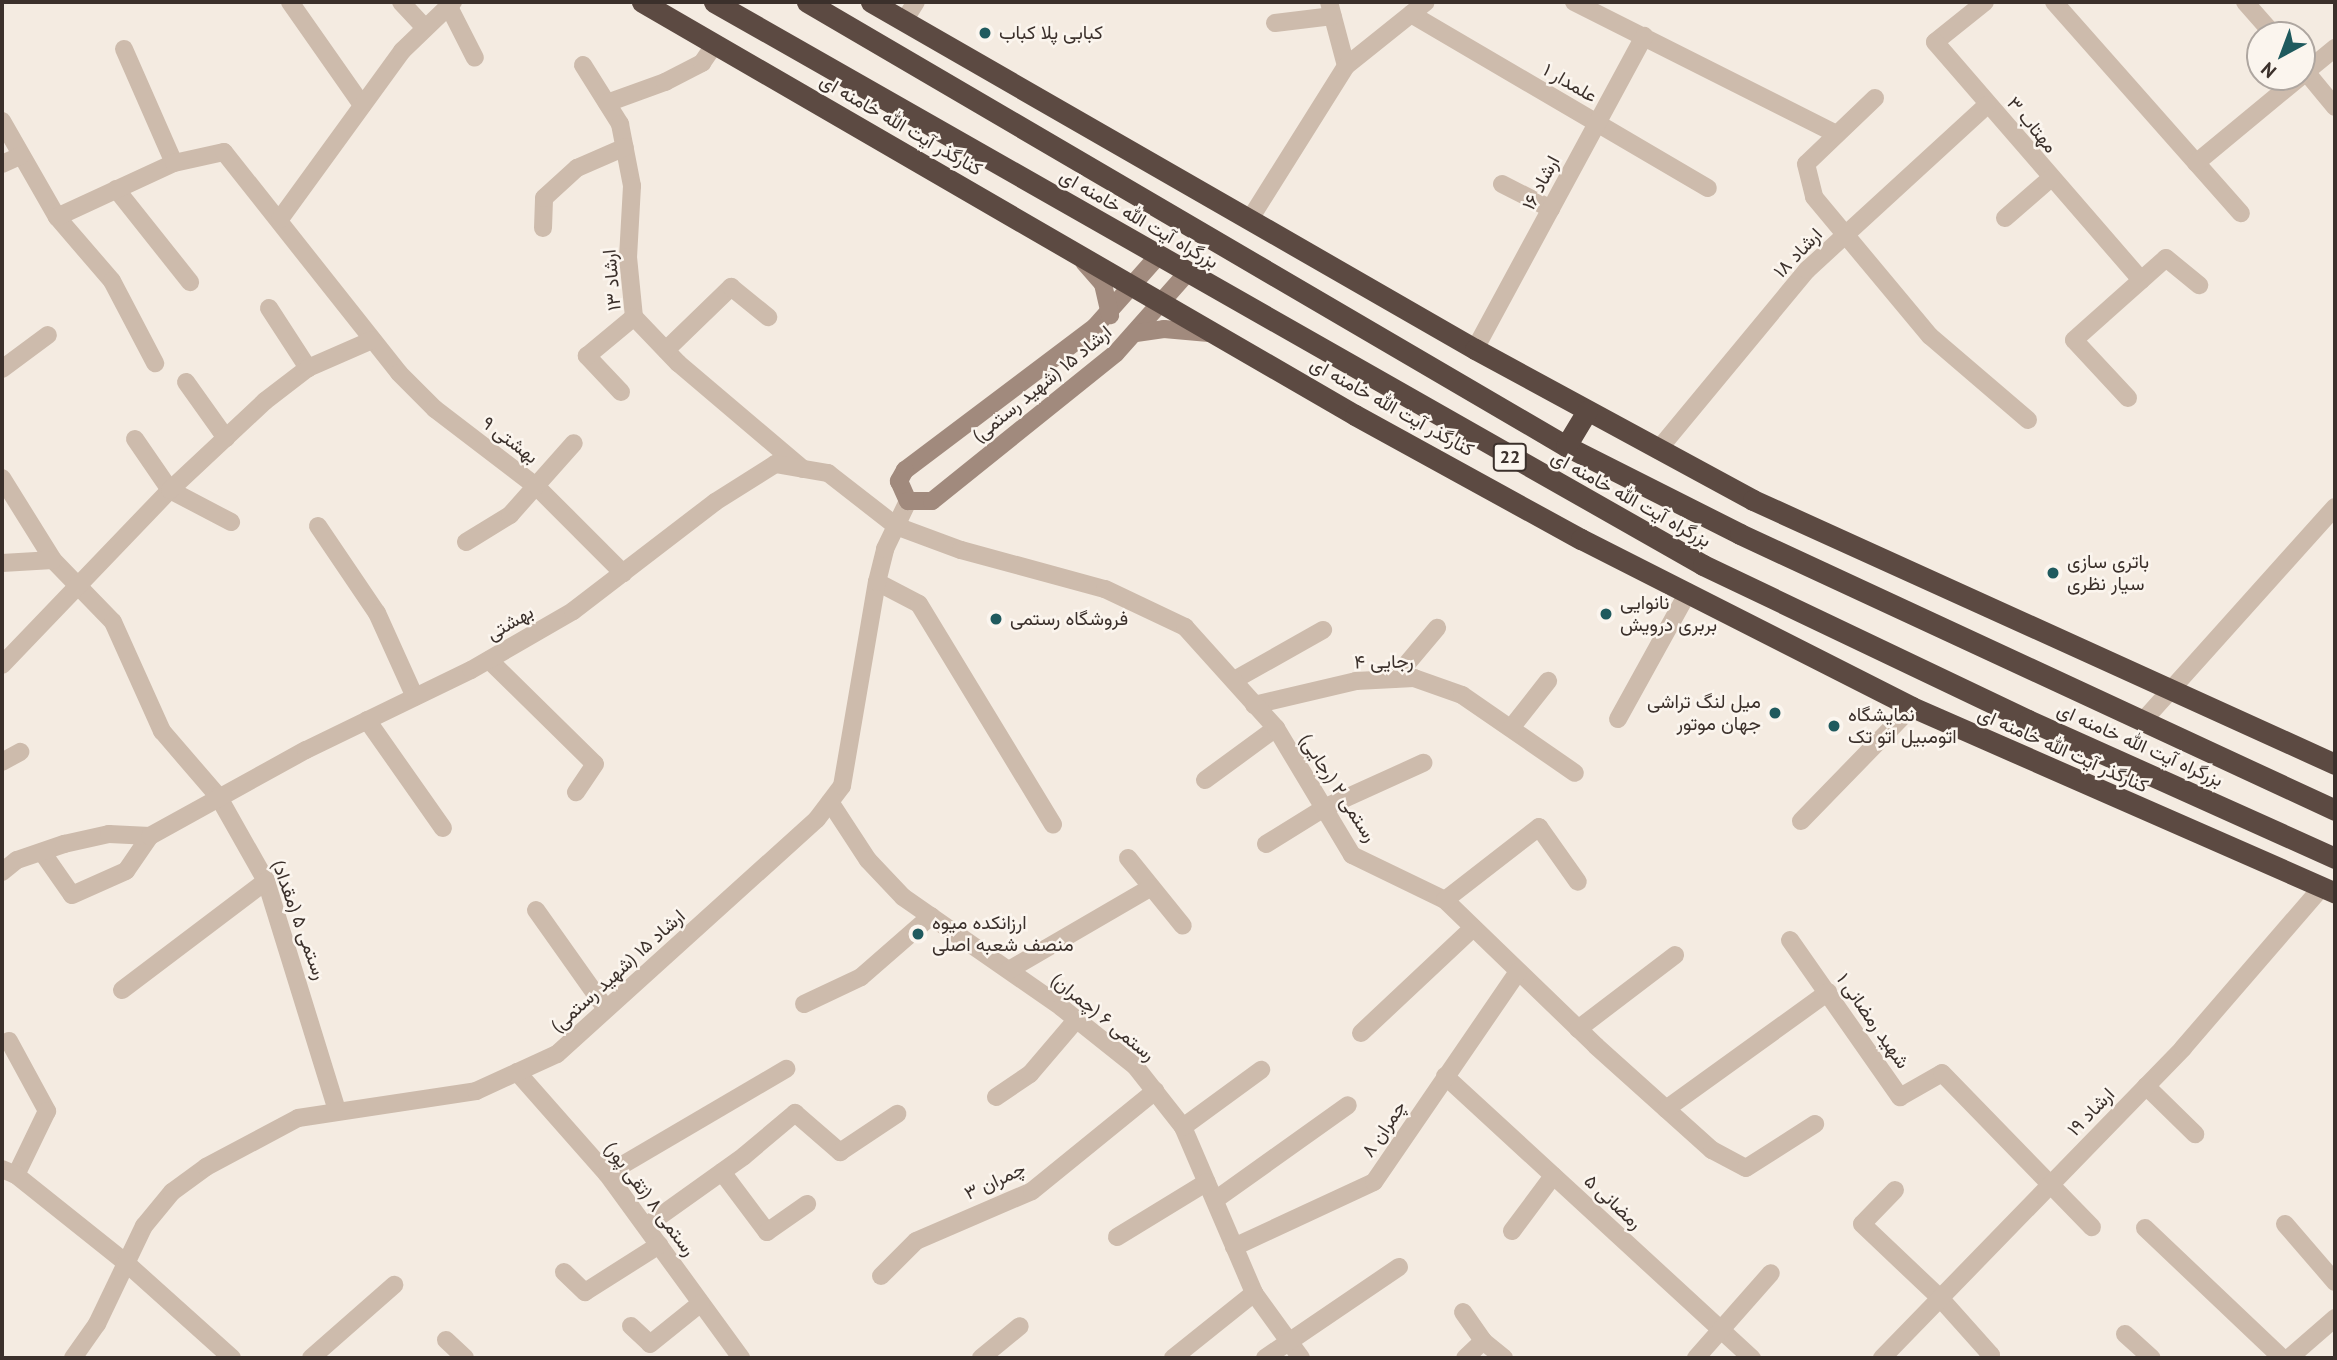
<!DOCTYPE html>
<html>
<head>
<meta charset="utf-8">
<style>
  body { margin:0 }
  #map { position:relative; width:2337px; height:1360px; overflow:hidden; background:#f4ebe1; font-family:"PT Sans",Vazirmatn,sans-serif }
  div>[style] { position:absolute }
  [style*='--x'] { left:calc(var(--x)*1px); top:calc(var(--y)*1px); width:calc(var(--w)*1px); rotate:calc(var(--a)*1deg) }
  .street>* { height:18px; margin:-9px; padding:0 9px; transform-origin:9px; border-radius:9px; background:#cdbbac }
  .secondary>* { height:18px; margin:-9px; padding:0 9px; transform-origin:9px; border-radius:9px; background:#a18a7d }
  .highway>* { height:21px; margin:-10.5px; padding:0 10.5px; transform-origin:10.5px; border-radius:10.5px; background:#5c4a42 }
  .dots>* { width:19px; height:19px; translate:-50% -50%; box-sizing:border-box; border:4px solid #fbf5ee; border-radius:50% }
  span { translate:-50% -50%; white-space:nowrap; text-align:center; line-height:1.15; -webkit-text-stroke:5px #fbf5ee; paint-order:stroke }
  .shield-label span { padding:2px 5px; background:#fbf5ee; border:2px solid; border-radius:5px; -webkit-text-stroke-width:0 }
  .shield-label { font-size:18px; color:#3b302b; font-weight:700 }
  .poi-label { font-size:19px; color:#3b302b }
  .left { translate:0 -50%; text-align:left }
  .right { translate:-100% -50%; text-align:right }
  .street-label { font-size:19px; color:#3b302b }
  .frame { position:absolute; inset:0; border:4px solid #3b302b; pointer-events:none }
  .north { position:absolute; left:2246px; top:21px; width:70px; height:70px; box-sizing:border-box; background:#fbf5ee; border:2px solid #aea6a0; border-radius:50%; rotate:221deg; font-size:19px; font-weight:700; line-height:28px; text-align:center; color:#3b302b }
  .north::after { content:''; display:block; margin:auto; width:24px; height:32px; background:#1f5a5e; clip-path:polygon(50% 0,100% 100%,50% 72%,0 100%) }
</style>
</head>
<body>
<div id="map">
  <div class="street">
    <i style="--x:290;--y:2;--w:126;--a:55"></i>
    <i style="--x:401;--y:2;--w:35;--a:47"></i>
    <i style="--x:1329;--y:2;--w:66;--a:75.1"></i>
    <i style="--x:1574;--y:2;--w:292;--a:26.7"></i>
    <i style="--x:1985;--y:2;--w:64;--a:141.3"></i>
    <i style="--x:1935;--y:42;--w:315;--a:49.1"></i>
    <i style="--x:2054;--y:2;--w:282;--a:48.5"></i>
    <i style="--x:2245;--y:2;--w:44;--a:48.7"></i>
    <i style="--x:448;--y:5;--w:59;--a:63"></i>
    <i style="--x:1411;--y:14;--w:344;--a:30.4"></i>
    <i style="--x:904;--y:21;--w:22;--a:-58"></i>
    <i style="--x:1275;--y:23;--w:58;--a:-6.9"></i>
    <i style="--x:124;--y:49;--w:124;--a:66.3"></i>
    <i style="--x:583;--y:65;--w:70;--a:57.9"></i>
    <i style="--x:620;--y:124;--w:63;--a:79"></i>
    <i style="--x:632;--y:186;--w:71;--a:93.2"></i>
    <i style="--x:628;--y:257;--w:60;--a:84.3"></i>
    <i style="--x:634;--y:317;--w:64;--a:46.3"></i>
    <i style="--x:678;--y:363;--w:164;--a:40.3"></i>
    <i style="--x:2302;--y:67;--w:52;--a:50.5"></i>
    <i style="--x:2302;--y:75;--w:43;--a:-39.3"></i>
    <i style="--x:1875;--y:98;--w:95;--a:136.3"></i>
    <i style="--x:1806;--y:164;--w:34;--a:76"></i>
    <i style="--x:1814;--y:197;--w:181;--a:50.2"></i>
    <i style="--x:1930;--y:336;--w:129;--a:40.6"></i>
    <i style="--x:607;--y:103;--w:62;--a:-19.9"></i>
    <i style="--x:665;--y:82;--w:42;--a:-27.2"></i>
    <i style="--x:702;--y:63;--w:23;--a:-56"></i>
    <i style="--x:2;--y:121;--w:111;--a:60.2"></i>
    <i style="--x:57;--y:217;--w:84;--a:49.3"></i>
    <i style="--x:112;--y:281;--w:93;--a:62.3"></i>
    <i style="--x:2196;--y:163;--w:135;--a:-39.6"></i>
    <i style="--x:2;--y:164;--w:20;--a:-24"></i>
    <i style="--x:1502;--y:184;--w:55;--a:27"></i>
    <i style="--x:116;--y:189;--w:119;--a:51.5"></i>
    <i style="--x:57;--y:217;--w:129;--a:-24.8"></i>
    <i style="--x:174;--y:163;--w:51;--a:-12.4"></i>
    <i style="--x:224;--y:152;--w:282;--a:51.6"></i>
    <i style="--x:399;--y:373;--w:51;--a:45"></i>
    <i style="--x:435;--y:409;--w:128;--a:37.4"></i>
    <i style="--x:537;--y:487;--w:122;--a:45"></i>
    <i style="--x:2005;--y:218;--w:61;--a:-41"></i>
    <i style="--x:280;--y:219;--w:208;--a:-54"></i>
    <i style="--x:402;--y:51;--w:71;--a:-43.9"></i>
    <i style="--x:1250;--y:219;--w:181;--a:-57.9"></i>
    <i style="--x:1346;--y:66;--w:102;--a:-38.7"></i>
    <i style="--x:543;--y:228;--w:30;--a:-88"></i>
    <i style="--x:544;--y:198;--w:45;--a:-42.3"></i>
    <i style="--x:577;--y:168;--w:52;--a:-23.6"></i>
    <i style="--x:269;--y:308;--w:72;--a:57"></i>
    <i style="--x:1475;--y:349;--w:356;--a:-61.6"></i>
    <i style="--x:666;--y:350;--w:91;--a:-44.1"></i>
    <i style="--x:731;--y:287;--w:48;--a:39"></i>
    <i style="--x:2;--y:369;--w:57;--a:-36.5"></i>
    <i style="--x:186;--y:382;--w:69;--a:54.5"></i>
    <i style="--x:621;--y:392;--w:50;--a:-133.4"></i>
    <i style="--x:587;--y:356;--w:61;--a:-39.7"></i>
    <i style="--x:2128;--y:398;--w:79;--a:-133"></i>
    <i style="--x:2074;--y:340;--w:123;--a:-41.7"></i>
    <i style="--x:2166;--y:258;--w:43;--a:39.3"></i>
    <i style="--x:135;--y:439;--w:62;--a:55.5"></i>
    <i style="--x:170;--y:490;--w:69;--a:27.7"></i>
    <i style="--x:1658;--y:450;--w:234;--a:-50.4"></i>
    <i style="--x:1807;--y:270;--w:244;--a:-42.5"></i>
    <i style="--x:2;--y:478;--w:97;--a:58.1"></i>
    <i style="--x:53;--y:560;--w:86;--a:45.9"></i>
    <i style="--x:113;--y:622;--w:120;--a:65.8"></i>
    <i style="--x:162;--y:731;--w:86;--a:49.3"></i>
    <i style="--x:218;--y:796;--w:98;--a:60.5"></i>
    <i style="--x:266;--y:881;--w:241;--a:72.8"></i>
    <i style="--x:318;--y:526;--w:105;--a:55.9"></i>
    <i style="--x:377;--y:613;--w:92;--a:65.7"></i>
    <i style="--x:466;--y:542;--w:52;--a:-31.5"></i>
    <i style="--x:510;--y:515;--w:96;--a:-48.4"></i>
    <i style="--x:2;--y:563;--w:51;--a:-3.4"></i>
    <i style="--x:877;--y:582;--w:47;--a:27.6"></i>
    <i style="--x:919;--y:604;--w:258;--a:58.7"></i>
    <i style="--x:489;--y:660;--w:148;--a:44.5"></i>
    <i style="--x:595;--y:764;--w:34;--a:124"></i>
    <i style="--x:2;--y:665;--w:243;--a:-46.2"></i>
    <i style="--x:170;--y:490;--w:130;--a:-43.1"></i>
    <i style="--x:265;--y:401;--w:54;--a:-37.5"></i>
    <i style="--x:308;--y:368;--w:70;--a:-23.6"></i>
    <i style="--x:1236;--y:679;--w:100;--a:-29.4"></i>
    <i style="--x:1394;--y:679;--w:67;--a:-49.9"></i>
    <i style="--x:1254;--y:705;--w:105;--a:-13.2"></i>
    <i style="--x:1356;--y:681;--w:58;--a:-3"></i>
    <i style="--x:1414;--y:678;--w:51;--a:19.5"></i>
    <i style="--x:1462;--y:695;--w:137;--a:34.6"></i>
    <i style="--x:1618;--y:719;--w:145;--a:-61.1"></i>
    <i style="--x:367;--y:720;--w:132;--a:54.9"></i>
    <i style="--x:2142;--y:722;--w:289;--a:-48.1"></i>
    <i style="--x:1511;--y:728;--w:60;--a:-51.8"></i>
    <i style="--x:2;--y:762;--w:21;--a:-29"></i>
    <i style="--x:1205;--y:780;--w:88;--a:-36.2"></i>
    <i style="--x:830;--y:802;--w:69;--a:56.8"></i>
    <i style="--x:868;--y:860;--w:51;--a:46.6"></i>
    <i style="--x:903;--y:897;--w:193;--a:34.8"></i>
    <i style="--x:1061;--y:1007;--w:95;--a:38.6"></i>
    <i style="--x:1135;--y:1066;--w:78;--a:51.8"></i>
    <i style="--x:1183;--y:1127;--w:181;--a:66.8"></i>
    <i style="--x:1254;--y:1293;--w:80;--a:54.1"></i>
    <i style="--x:1801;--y:821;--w:159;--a:-45.8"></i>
    <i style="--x:1266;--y:844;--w:70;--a:-31.7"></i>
    <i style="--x:1326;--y:807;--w:107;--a:-24.4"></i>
    <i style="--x:42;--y:852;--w:52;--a:55.1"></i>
    <i style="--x:72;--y:895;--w:59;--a:-24"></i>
    <i style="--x:126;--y:871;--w:42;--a:-55.6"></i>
    <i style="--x:1128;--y:858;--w:87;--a:51"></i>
    <i style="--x:2;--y:872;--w:19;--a:-39"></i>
    <i style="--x:17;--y:860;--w:50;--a:-18.8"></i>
    <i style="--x:64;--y:844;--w:46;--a:-12.5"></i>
    <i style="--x:109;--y:834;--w:41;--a:2.8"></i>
    <i style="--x:150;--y:836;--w:178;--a:-28.9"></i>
    <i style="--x:306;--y:750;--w:183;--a:-25.9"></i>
    <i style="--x:471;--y:670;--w:118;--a:-30"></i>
    <i style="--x:573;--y:611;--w:179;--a:-37.5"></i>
    <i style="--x:715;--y:502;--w:71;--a:-32.3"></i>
    <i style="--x:775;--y:464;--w:54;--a:9.6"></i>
    <i style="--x:828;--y:473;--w:86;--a:37.9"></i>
    <i style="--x:896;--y:526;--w:69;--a:20.3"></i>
    <i style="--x:961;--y:550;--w:149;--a:15.2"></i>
    <i style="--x:1105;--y:589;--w:89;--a:25.4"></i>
    <i style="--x:1185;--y:627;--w:136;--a:48"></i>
    <i style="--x:1276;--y:728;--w:148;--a:59.1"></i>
    <i style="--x:1352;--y:855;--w:103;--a:25.8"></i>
    <i style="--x:1445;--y:900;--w:210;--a:44"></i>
    <i style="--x:1596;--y:1046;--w:156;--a:41.9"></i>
    <i style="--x:1712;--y:1150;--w:38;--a:28"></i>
    <i style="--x:1746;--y:1168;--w:82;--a:-32.5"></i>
    <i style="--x:1445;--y:900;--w:119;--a:-37.8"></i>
    <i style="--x:1539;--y:827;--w:67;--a:54.7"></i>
    <i style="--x:536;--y:910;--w:121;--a:54.7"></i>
    <i style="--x:1790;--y:940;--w:192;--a:55"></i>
    <i style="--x:1900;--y:1097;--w:48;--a:-29.7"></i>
    <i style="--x:1942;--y:1073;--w:215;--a:45.8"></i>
    <i style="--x:1009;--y:970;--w:163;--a:-30.2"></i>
    <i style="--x:122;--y:990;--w:181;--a:-37.1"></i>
    <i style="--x:804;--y:1004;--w:63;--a:-25.3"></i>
    <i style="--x:861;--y:977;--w:93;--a:-41.1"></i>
    <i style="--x:1578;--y:1029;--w:122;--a:-37.3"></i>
    <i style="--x:1361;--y:1033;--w:154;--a:-43.2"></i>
    <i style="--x:9;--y:1041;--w:80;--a:61.5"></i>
    <i style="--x:47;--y:1111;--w:71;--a:115.8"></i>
    <i style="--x:517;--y:1072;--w:136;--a:48.6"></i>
    <i style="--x:607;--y:1174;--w:228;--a:53.9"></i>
    <i style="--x:1445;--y:1076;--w:417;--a:42.6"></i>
    <i style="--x:2146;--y:1086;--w:69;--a:44.4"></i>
    <i style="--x:996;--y:1097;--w:41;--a:-34.1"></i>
    <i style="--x:1030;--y:1074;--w:72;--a:-49.5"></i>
    <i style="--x:1666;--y:1109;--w:200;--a:-35.8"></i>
    <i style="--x:1183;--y:1127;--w:97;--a:-36.2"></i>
    <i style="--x:2;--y:1169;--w:15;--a:23"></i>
    <i style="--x:16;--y:1175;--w:139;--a:38.6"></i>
    <i style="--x:125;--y:1262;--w:144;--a:41.9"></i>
    <i style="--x:722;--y:1172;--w:75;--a:53.1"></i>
    <i style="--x:767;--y:1232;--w:49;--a:-35"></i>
    <i style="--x:607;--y:1174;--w:208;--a:-30.4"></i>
    <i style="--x:1895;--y:1190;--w:47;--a:134.1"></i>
    <i style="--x:1862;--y:1224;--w:108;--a:43.5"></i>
    <i style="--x:1940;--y:1298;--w:76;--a:48.2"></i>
    <i style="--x:1991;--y:1355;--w:4;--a:135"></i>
    <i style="--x:1215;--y:1200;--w:163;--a:-35.5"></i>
    <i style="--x:2285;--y:1224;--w:77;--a:49.2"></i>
    <i style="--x:646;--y:1226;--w:120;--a:-35.5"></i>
    <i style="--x:744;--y:1156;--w:67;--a:-40.1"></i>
    <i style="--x:795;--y:1113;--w:60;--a:40.9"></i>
    <i style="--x:840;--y:1152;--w:69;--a:-33.7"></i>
    <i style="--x:2145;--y:1228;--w:189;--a:43.5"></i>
    <i style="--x:1512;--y:1231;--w:69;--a:-53.3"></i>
    <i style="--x:1117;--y:1237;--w:105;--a:-31.4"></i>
    <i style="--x:1234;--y:1247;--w:154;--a:-24.9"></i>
    <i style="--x:1374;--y:1182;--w:255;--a:-55.6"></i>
    <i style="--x:564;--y:1272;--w:29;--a:44"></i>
    <i style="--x:585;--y:1292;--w:88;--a:-32.4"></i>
    <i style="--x:881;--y:1276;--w:49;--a:-45"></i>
    <i style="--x:916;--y:1241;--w:126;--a:-23.3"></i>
    <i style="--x:1032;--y:1191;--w:159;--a:-39.1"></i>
    <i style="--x:1463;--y:1312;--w:35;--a:55"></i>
    <i style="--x:1483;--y:1341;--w:27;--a:39"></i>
    <i style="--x:631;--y:1326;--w:26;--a:43"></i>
    <i style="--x:650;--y:1344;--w:65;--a:-38.8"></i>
    <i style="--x:2125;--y:1334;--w:36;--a:42"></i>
    <i style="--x:446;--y:1340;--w:26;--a:43"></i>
    <i style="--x:73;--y:1358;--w:42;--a:-54.8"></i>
    <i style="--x:97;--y:1324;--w:109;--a:-64.4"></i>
    <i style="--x:144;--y:1226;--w:44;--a:-50.5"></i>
    <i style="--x:172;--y:1192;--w:42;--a:-36.3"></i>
    <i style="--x:206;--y:1167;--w:104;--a:-28"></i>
    <i style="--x:298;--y:1118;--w:180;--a:-8.6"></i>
    <i style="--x:476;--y:1091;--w:89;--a:-24.6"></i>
    <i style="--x:557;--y:1054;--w:350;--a:-42.1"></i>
    <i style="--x:817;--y:819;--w:41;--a:-52.9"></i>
    <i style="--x:842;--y:786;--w:207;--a:-80.3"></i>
    <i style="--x:877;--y:582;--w:34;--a:-76"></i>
    <i style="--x:885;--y:549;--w:53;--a:-64.4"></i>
    <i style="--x:311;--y:1358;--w:111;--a:-41.3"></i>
    <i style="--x:981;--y:1358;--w:50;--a:-39.4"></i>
    <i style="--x:1173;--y:1358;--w:104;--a:-38.7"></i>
    <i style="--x:1265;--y:1358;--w:162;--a:-34.2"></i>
    <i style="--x:1465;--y:1358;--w:25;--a:-43"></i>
    <i style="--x:1696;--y:1358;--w:113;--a:-48.6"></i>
    <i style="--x:1882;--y:1358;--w:432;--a:-45.8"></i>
    <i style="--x:2183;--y:1048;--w:213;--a:-49.2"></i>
    <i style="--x:2289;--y:1358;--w:61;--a:-41"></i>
  </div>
  <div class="secondary">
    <i style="--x:1158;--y:256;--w:95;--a:131.6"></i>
    <i style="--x:1095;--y:327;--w:238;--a:143"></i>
    <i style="--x:905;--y:470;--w:13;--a:119"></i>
    <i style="--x:899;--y:481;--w:22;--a:66"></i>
    <i style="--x:908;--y:501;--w:24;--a:0"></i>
    <i style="--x:932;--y:501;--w:236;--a:-38.8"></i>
    <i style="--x:1116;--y:353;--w:107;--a:-48.4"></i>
    <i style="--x:1084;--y:262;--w:29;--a:49"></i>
    <i style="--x:1103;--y:284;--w:32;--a:77"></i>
    <i style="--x:1136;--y:333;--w:28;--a:-8"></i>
    <i style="--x:1164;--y:329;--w:45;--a:5.1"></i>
  </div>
  <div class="highway">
    <i style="--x:642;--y:2;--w:824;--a:30.08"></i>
    <i style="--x:1355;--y:415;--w:258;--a:28.8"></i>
    <i style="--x:1581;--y:539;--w:371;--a:26.9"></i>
    <i style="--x:1912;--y:707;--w:462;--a:23.7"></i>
    <i style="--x:714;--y:2;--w:1138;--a:29.65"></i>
    <i style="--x:1703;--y:565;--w:360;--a:25.5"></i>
    <i style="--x:2028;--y:720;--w:337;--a:24.2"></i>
    <i style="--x:807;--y:2;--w:879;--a:30.33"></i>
    <i style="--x:1566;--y:446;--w:195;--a:26.8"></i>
    <i style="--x:1740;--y:534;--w:656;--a:24.88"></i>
    <i style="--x:871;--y:2;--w:697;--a:29.88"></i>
    <i style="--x:1475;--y:349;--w:316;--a:28.5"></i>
    <i style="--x:1753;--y:500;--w:639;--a:24.4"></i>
    <i style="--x:1566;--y:446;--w:41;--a:-59"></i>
  </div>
  <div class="dots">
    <i style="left:985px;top:33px;background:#1f5a5e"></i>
    <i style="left:2053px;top:573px;background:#1f5a5e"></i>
    <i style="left:1606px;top:614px;background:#1f5a5e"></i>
    <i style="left:996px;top:619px;background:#1f5a5e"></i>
    <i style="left:1775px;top:713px;background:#1f5a5e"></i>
    <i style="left:1834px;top:726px;background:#1f5a5e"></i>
    <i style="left:918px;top:934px;background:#1f5a5e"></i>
  </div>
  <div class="shield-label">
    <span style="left:1510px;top:457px">22</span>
  </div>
  <div class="poi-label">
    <span class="left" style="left:999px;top:33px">کبابی پلا کباب</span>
    <span class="left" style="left:2067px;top:573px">باتری سازی<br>سیار نظری</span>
    <span class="left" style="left:1620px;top:614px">نانوایی<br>بربری درویش</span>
    <span class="left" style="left:1010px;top:619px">فروشگاه رستمی</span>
    <span class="right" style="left:1761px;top:713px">میل لنگ تراشی<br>جهان موتور</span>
    <span class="left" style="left:1848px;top:726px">نمایشگاه<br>اتومبیل اتو تک</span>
    <span class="left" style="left:932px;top:934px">ارزانکده میوه<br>منصف شعبه اصلی</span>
  </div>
  <div class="street-label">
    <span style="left:1570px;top:83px;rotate:30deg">علمدار ۱</span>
    <span style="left:901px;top:125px;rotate:30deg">کنارگذر آیت الله خامنه ای</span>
    <span style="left:2032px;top:125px;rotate:50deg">مهتاب ۳</span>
    <span style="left:1541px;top:183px;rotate:-62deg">ارشاد ۱۶</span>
    <span style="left:1139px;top:219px;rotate:30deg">بزرگراه آیت الله خامنه ای</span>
    <span style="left:1798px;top:253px;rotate:-46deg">ارشاد ۱۸</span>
    <span style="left:612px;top:280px;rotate:-95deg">ارشاد ۱۳</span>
    <span style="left:1042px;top:384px;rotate:-39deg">ارشاد ۱۵ (شهید رستمی)</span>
    <span style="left:1392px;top:407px;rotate:29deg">کنارگذر آیت الله خامنه ای</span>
    <span style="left:510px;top:440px;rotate:37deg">بهشتی ۹</span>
    <span style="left:1631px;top:499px;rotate:29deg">بزرگراه آیت الله خامنه ای</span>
    <span style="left:510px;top:623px;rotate:-30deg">بهشتی</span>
    <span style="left:1384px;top:662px;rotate:-1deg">رجایی ۴</span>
    <span style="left:2140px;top:745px;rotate:24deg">بزرگراه آیت الله خامنه ای</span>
    <span style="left:2063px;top:750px;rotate:24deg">کنارگذر آیت الله خامنه ای</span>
    <span style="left:1338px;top:788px;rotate:57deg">رستمی ۲ (رجایی)</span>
    <span style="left:299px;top:920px;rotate:70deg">رستمی ۵ (مقداد)</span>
    <span style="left:618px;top:971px;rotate:-42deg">ارشاد ۱۵ (شهید رستمی)</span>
    <span style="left:1103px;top:1017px;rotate:39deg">رستمی ۶ (چمران)</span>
    <span style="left:1873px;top:1021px;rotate:55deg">شهید رمضانی ۱</span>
    <span style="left:2091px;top:1112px;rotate:-46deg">ارشاد ۱۹</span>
    <span style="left:1384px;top:1129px;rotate:-56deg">چمران ۸</span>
    <span style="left:995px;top:1181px;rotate:-25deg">چمران ۳</span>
    <span style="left:650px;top:1199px;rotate:53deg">رستمی ۸ (تقی پور)</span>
    <span style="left:1613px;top:1202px;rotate:43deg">رمضانی ۵</span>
  </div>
  <div class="frame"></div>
  <div class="north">N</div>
</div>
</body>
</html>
